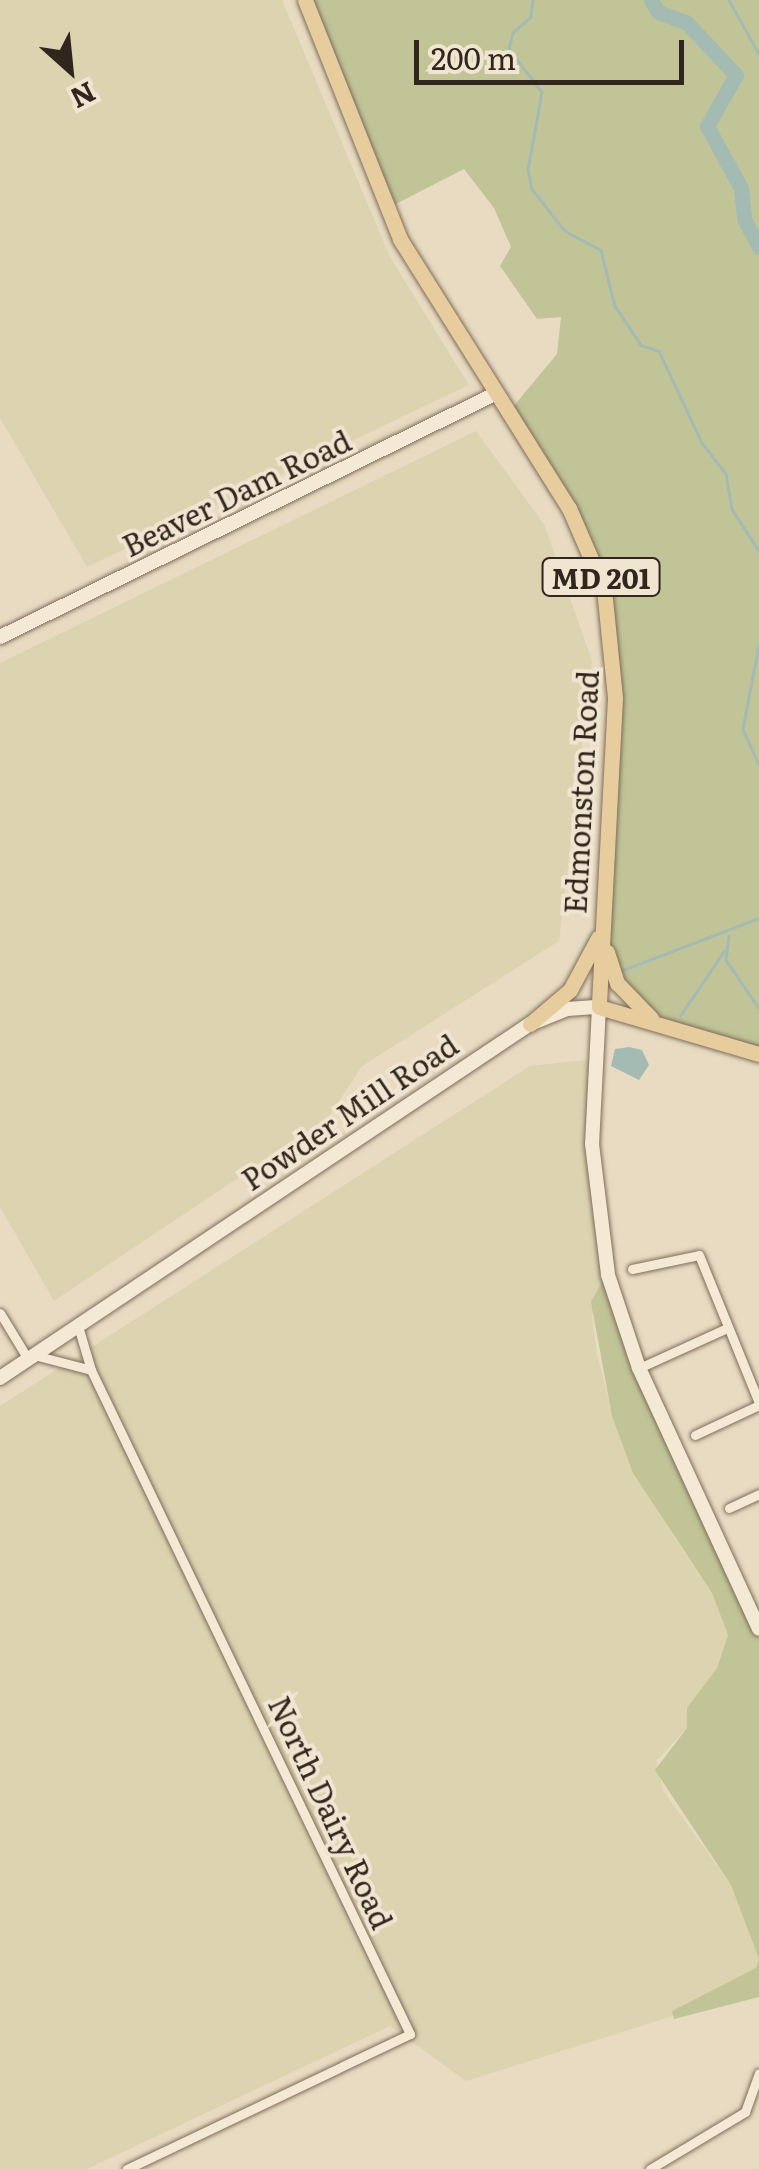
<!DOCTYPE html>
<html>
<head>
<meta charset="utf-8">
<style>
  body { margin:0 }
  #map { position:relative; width:759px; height:2169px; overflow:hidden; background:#e8dbc2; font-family:Literata,serif }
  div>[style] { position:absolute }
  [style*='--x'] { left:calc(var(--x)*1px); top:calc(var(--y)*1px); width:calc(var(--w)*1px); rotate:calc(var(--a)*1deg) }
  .farmland>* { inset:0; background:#dcd3b0 }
  .green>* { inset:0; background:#c1c497 }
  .water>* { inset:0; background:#a4bbb3 }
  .stream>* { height:2.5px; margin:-1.25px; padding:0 1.25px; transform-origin:1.25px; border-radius:1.25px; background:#a4bbb3 }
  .river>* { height:15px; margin:-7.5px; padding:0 7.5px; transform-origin:7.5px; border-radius:7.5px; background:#a4bbb3 }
  .roads { filter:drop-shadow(0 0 2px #7f6d5b) drop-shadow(0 0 2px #7f6d5b) }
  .street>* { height:9px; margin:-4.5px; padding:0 4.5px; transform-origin:4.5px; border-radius:4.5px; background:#f4e9d4 }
  .secondary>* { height:14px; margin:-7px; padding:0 7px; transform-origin:7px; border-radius:7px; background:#f4e9d4 }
  .primary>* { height:15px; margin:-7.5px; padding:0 7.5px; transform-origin:7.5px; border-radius:7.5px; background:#e7cd9d }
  span { translate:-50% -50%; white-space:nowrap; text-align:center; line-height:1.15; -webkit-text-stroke:8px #f0e5d0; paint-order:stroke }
  .shield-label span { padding:2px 8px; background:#f0e5d0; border:2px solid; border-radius:8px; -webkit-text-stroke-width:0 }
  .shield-label { font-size:28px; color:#31261e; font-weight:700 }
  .street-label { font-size:30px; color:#31261e }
  .north { position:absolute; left:20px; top:20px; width:100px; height:100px; -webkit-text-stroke:8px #f0e5d0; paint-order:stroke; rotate:153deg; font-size:28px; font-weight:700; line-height:40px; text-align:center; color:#31261e }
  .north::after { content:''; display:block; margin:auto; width:35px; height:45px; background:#31261e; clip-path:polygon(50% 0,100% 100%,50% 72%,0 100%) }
  .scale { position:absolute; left:414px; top:40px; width:270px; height:45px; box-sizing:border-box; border:5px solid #31261e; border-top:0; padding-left:12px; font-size:30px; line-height:35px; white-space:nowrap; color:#31261e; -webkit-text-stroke:8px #f0e5d0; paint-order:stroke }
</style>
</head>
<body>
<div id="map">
  <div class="farmland">
    <i style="clip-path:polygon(0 0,282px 0,390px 257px,469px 385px,87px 567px,0 418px)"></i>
    <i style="clip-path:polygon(476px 431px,544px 524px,592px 661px,559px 941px,362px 1066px,328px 1118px,54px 1301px,0 1207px,0 663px)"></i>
    <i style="clip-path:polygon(596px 1059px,592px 1144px,608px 1271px,592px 1316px,597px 1354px,613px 1417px,672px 1534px,712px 1593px,728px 1635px,717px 1668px,687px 1708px,687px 1728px,656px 1761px,664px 1792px,731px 1885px,759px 1959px,756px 1968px,673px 2016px,466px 2081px,390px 2026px,87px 2169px,0 2169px,0 1406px,530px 1066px)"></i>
  </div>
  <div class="green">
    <i style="clip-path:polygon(305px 0,759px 0,759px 1054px,658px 1024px,625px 994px,602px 930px,615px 698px,599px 573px,508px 413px,557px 354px,561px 317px,537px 319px,500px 266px,511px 247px,494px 208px,464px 169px,388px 208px)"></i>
    <i style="clip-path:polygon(608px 1271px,620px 1318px,759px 1629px,759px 1959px,731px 1885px,655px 1770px,687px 1728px,687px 1708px,717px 1668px,728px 1635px,712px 1593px,633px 1473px,612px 1416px,591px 1302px)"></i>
    <i style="clip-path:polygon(759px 1959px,759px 1997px,674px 2019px,672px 2011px,756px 1968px)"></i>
  </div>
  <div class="water">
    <i style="clip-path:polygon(629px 1047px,642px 1050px,649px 1065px,639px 1080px,611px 1066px,615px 1049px)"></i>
  </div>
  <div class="stream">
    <i style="--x:533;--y:0;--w:17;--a:97"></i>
    <i style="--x:531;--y:17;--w:24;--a:138"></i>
    <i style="--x:513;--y:33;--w:16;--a:104"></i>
    <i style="--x:509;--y:49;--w:54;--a:52.5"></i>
    <i style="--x:542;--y:92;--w:79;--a:100.2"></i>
    <i style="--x:528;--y:170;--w:19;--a:78"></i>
    <i style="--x:532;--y:189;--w:53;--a:51.8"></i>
    <i style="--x:565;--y:231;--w:41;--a:27.8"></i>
    <i style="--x:601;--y:250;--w:58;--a:76"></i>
    <i style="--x:615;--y:306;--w:47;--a:56.3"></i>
    <i style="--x:641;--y:345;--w:19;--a:18"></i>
    <i style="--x:659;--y:351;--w:102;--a:64.9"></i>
    <i style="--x:702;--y:443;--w:39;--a:52"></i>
    <i style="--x:726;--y:474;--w:36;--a:80"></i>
    <i style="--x:732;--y:509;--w:50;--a:57.3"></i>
    <i style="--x:729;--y:0;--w:62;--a:60.9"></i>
    <i style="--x:759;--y:645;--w:86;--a:100.8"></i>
    <i style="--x:743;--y:729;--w:39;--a:66"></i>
    <i style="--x:729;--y:936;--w:24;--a:97"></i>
    <i style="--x:726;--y:960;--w:58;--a:55.5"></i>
    <i style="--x:620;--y:971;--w:149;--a:-20.9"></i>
    <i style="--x:680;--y:1016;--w:78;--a:-55.9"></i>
  </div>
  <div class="river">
    <i style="--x:651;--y:0;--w:14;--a:60"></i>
    <i style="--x:658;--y:12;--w:30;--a:20"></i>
    <i style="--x:686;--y:22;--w:73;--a:46.7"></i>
    <i style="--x:736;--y:75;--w:59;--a:119.6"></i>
    <i style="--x:707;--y:126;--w:71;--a:61.3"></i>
    <i style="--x:741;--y:188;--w:31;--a:84"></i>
    <i style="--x:744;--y:219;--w:32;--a:62"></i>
  </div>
  <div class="roads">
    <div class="street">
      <i style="--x:632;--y:1269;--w:68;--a:-11.8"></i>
      <i style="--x:699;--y:1255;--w:160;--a:67.9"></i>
      <i style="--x:0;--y:1313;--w:54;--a:58.7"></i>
      <i style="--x:78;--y:1326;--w:46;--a:73.5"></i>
      <i style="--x:91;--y:1370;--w:737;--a:64.34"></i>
      <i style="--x:410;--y:2034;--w:314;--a:154.5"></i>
      <i style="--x:34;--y:1355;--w:59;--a:14.7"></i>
      <i style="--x:639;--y:1368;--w:94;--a:-24.4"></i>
      <i style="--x:695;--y:1435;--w:71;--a:-25.1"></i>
      <i style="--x:729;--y:1508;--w:33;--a:-25"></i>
      <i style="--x:650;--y:2169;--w:111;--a:-31"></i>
      <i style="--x:745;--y:2112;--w:41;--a:-70.3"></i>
    </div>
    <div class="secondary">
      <i style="--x:0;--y:637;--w:551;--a:-26.15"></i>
      <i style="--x:0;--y:1378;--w:637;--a:-33.74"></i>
      <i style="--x:530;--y:1024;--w:40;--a:-22"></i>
      <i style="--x:567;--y:1009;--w:32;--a:-4"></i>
      <i style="--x:599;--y:1007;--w:137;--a:92.9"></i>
      <i style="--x:592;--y:1144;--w:132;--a:83"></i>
      <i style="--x:608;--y:1275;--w:98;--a:71.6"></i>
      <i style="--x:639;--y:1368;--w:287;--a:65.3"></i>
    </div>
    <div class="primary">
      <i style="--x:305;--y:0;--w:257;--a:68.3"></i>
      <i style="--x:400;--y:239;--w:318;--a:57.9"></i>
      <i style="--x:569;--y:508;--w:88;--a:66.6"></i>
      <i style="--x:604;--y:589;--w:110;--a:84.2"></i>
      <i style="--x:615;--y:698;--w:309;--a:93"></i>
      <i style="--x:599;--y:1007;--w:167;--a:16.4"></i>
      <i style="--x:607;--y:952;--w:33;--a:72"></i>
      <i style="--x:617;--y:983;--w:49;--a:45.8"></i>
      <i style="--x:530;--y:1024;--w:52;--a:-40.4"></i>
      <i style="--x:570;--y:990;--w:59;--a:-61.7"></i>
    </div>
  </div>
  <div class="shield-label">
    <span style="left:601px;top:577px">MD 201</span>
  </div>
  <div class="street-label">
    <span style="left:236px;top:492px;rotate:-26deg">Beaver Dam Road</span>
    <span style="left:580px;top:792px;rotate:-87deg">Edmonston Road</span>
    <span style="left:349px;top:1111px;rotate:-34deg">Powder Mill Road</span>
    <span style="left:332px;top:1812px;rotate:65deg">North Dairy Road</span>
  </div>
  <div class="north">N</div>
  <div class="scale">200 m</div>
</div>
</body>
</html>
